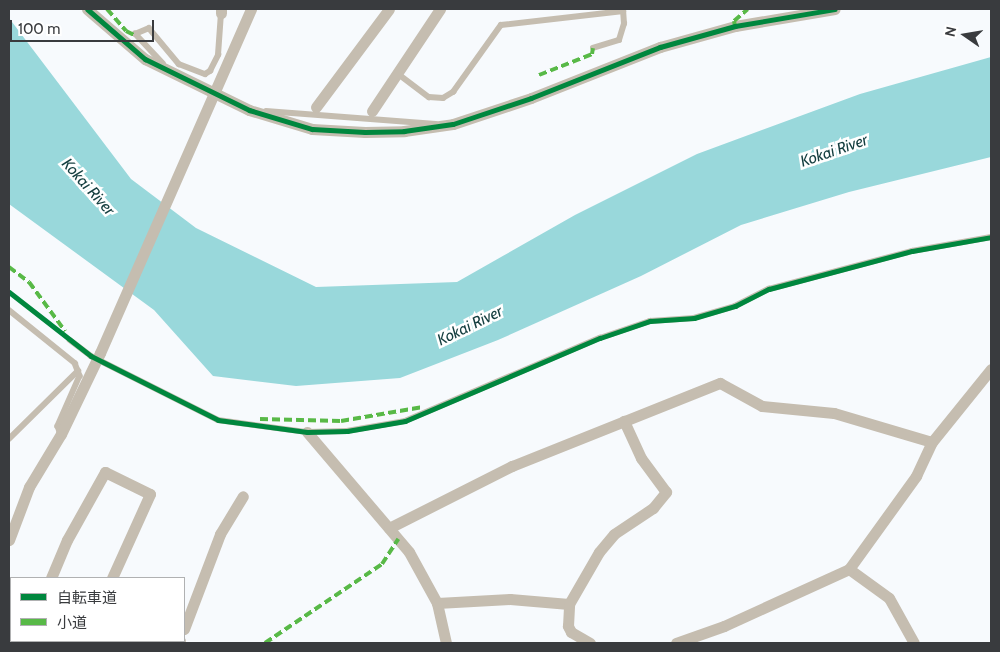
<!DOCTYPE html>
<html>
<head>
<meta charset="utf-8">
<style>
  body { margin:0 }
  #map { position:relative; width:1000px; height:652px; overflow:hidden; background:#f7fafd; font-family:Cabin,"Noto Sans JP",sans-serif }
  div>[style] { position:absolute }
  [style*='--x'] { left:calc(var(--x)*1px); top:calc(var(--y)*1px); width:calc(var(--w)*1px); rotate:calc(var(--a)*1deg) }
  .water>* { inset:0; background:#99d8db }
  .lane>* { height:5.5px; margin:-2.75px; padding:0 2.75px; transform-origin:2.75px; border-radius:2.75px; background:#c5bdb0 }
  .street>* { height:11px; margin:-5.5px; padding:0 5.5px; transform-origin:5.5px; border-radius:5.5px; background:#c5bdb0 }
  .quiet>* { height:4px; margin-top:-2px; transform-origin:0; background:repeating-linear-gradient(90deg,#58b947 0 8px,transparent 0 12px) }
  .cycleway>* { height:5px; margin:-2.5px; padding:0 2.5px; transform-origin:2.5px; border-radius:2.5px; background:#00873e }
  span { translate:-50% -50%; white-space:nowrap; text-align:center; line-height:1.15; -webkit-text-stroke:5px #fff; paint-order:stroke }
  .water-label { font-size:16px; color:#143e3f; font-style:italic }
  .frame { position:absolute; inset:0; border:10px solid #393b3e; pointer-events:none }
  .legend { position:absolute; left:10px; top:577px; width:175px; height:65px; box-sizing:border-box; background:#fff; border:1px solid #b0b1b2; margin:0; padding:6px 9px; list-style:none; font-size:15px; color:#393b3e }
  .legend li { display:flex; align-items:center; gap:10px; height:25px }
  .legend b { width:25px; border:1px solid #b0b1b2 }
  .north { position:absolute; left:940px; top:10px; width:50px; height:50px; -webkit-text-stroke:4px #fff; paint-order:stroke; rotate:283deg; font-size:14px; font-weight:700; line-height:20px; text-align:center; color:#393b3e }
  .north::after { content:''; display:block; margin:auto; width:18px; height:22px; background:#393b3e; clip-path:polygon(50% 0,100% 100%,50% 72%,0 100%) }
  .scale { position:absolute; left:10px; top:20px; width:144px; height:22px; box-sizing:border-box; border:2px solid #393b3e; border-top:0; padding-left:6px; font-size:15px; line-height:18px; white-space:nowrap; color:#393b3e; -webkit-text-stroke:4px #fff; paint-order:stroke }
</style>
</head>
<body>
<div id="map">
  <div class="water">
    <i style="clip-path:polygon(9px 18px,131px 179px,196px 228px,316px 287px,457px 282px,575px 215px,697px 154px,860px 94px,991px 57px,991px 157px,849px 192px,741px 225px,641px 276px,498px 340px,400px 378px,296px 386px,213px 376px,154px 310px,9px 204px)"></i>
  </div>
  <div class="lane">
    <i style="--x:593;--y:48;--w:27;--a:-17"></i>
    <i style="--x:619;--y:40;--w:17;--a:-73"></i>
    <i style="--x:624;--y:24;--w:15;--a:-94"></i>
    <i style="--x:163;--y:64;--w:41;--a:-133"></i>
    <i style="--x:135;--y:34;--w:15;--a:-23"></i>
    <i style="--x:149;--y:28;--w:47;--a:50.2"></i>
    <i style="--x:179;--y:64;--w:28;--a:21"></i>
    <i style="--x:205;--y:74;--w:6;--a:-31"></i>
    <i style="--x:210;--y:71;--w:18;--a:-63"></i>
    <i style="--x:218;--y:55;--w:42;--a:-85.9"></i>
    <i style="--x:397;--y:73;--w:40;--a:37"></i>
    <i style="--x:429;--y:97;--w:14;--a:4"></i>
    <i style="--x:443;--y:98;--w:12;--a:-31"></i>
    <i style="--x:453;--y:92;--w:82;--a:-54.4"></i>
    <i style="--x:501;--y:25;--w:123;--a:-6.5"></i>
    <i style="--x:266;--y:111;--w:170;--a:4.4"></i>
    <i style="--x:9;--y:310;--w:85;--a:38.8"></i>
    <i style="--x:75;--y:363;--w:14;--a:69"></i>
    <i style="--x:80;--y:376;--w:55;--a:113.7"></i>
    <i style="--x:58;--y:426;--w:6;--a:72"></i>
    <i style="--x:70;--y:340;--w:26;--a:37"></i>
    <i style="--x:91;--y:356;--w:142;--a:26.7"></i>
    <i style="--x:218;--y:420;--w:90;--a:7.7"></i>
    <i style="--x:307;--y:432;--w:40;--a:-1.4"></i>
    <i style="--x:347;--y:431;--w:59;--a:-9.8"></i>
    <i style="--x:405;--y:421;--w:212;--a:-23.1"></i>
    <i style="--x:600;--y:338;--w:53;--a:-18.8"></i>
    <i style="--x:650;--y:321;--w:44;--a:-3.9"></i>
    <i style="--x:694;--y:318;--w:43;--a:-16.3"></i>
    <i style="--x:735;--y:306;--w:38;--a:-27"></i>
    <i style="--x:769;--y:289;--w:148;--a:-14.9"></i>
    <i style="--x:912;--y:251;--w:80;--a:-10"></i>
    <i style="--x:9;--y:439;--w:97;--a:-44.6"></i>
  </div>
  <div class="street">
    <i style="--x:87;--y:9;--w:77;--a:40.8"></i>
    <i style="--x:145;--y:59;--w:116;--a:26.1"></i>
    <i style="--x:249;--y:110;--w:66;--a:16.8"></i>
    <i style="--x:312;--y:129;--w:53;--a:3.2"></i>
    <i style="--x:365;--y:132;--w:39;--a:-1"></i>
    <i style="--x:404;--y:131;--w:49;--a:-8.1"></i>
    <i style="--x:453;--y:124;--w:82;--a:-18.4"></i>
    <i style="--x:531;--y:98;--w:139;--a:-21.6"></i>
    <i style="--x:660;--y:47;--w:78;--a:-15.6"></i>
    <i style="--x:735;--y:26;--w:101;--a:-9.6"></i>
    <i style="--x:221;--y:9;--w:4;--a:90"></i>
    <i style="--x:316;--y:107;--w:122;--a:-53.3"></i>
    <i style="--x:372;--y:111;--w:123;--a:-56.3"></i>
    <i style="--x:307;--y:432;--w:157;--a:49.6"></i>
    <i style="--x:409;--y:552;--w:58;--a:61.2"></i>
    <i style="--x:437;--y:603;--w:41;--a:77.3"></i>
    <i style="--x:389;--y:528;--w:138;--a:-26.8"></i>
    <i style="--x:512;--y:466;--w:224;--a:-21.8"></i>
    <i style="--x:720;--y:383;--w:48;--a:28.7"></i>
    <i style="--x:762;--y:406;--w:72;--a:5.6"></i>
    <i style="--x:834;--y:413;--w:102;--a:16.5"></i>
    <i style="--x:9;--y:540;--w:57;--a:-69.3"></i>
    <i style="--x:29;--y:487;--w:62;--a:-58.9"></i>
    <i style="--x:61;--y:434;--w:90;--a:-64.3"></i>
    <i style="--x:100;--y:353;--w:376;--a:-66.3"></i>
    <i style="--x:849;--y:569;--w:49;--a:35.9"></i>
    <i style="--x:889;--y:598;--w:51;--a:60.9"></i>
    <i style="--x:51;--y:578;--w:41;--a:-67.2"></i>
    <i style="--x:67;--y:540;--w:78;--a:-60.8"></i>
    <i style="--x:105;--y:472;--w:50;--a:26.1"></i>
    <i style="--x:150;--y:494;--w:92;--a:114.3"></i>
    <i style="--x:437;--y:603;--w:73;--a:-3.1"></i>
    <i style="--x:510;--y:599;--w:59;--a:4.8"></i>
    <i style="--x:184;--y:629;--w:102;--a:-69.2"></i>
    <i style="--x:220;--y:534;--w:44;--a:-58.8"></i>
    <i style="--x:31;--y:643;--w:2;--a:-63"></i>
    <i style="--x:90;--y:643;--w:2;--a:-90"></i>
    <i style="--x:180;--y:643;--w:2;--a:-90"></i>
    <i style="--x:590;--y:643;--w:22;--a:-150"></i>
    <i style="--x:571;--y:632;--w:7;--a:-117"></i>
    <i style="--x:568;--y:626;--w:22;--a:-87"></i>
    <i style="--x:569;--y:604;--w:60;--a:-60"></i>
    <i style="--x:599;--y:552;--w:23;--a:-50"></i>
    <i style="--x:614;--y:534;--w:47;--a:-33.7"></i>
    <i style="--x:653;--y:508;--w:21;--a:-51"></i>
    <i style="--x:666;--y:492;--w:42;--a:-126.3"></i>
    <i style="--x:641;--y:458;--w:41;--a:-114.7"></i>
    <i style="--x:676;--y:643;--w:51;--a:-19.5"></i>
    <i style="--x:724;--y:626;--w:137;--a:-24.5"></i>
    <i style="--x:849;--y:569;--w:115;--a:-54.2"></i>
    <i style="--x:916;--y:476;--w:38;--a:-65"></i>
    <i style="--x:932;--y:442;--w:94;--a:-51.1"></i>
  </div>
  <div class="quiet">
    <i style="--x:107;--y:9;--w:29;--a:49"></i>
    <i style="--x:126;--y:31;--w:9;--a:27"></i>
    <i style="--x:735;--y:26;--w:5;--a:-101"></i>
    <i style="--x:734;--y:21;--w:18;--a:-41"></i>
    <i style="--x:539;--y:75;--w:57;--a:-21.6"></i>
    <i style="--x:592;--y:54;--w:6;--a:-81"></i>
    <i style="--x:9;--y:267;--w:25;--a:37"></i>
    <i style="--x:29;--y:282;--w:61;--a:53.7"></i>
    <i style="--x:260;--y:419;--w:81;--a:1.4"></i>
    <i style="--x:341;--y:421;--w:83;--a:-9.7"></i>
    <i style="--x:265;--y:643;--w:141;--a:-34"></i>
    <i style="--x:382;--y:564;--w:30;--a:-57"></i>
  </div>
  <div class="cycleway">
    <i style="--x:87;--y:9;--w:77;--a:40.8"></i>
    <i style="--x:145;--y:59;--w:116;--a:26.1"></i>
    <i style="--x:249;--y:110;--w:66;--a:16.8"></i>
    <i style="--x:312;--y:129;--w:53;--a:3.2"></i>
    <i style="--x:365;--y:132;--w:39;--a:-1"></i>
    <i style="--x:404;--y:131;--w:49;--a:-8.1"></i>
    <i style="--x:453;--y:124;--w:82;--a:-18.4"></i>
    <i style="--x:531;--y:98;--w:139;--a:-21.6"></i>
    <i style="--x:660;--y:47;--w:78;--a:-15.6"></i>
    <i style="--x:735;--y:26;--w:101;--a:-9.6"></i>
    <i style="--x:9;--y:292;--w:104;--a:38"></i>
    <i style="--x:91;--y:356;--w:142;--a:26.7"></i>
    <i style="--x:218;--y:420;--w:90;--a:7.7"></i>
    <i style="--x:307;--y:432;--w:40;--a:-1.4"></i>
    <i style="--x:347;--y:431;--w:59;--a:-9.8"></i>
    <i style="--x:405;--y:421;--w:212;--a:-23.1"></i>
    <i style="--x:600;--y:338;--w:53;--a:-18.8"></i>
    <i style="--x:650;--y:321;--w:44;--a:-3.9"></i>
    <i style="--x:694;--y:318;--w:43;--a:-16.3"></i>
    <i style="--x:735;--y:306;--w:38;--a:-27"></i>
    <i style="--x:769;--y:289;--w:148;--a:-14.9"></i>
    <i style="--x:912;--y:251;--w:80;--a:-10"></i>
  </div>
  <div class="water-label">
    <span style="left:834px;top:151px;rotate:-19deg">Kokai River</span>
    <span style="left:88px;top:187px;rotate:48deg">Kokai River</span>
    <span style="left:470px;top:326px;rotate:-26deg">Kokai River</span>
  </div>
  <div class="frame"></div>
  <ul class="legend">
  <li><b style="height:6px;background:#00873e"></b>自転車道</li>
  <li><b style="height:6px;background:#58b947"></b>小道</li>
  </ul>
  <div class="north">N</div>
  <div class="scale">100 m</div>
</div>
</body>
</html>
